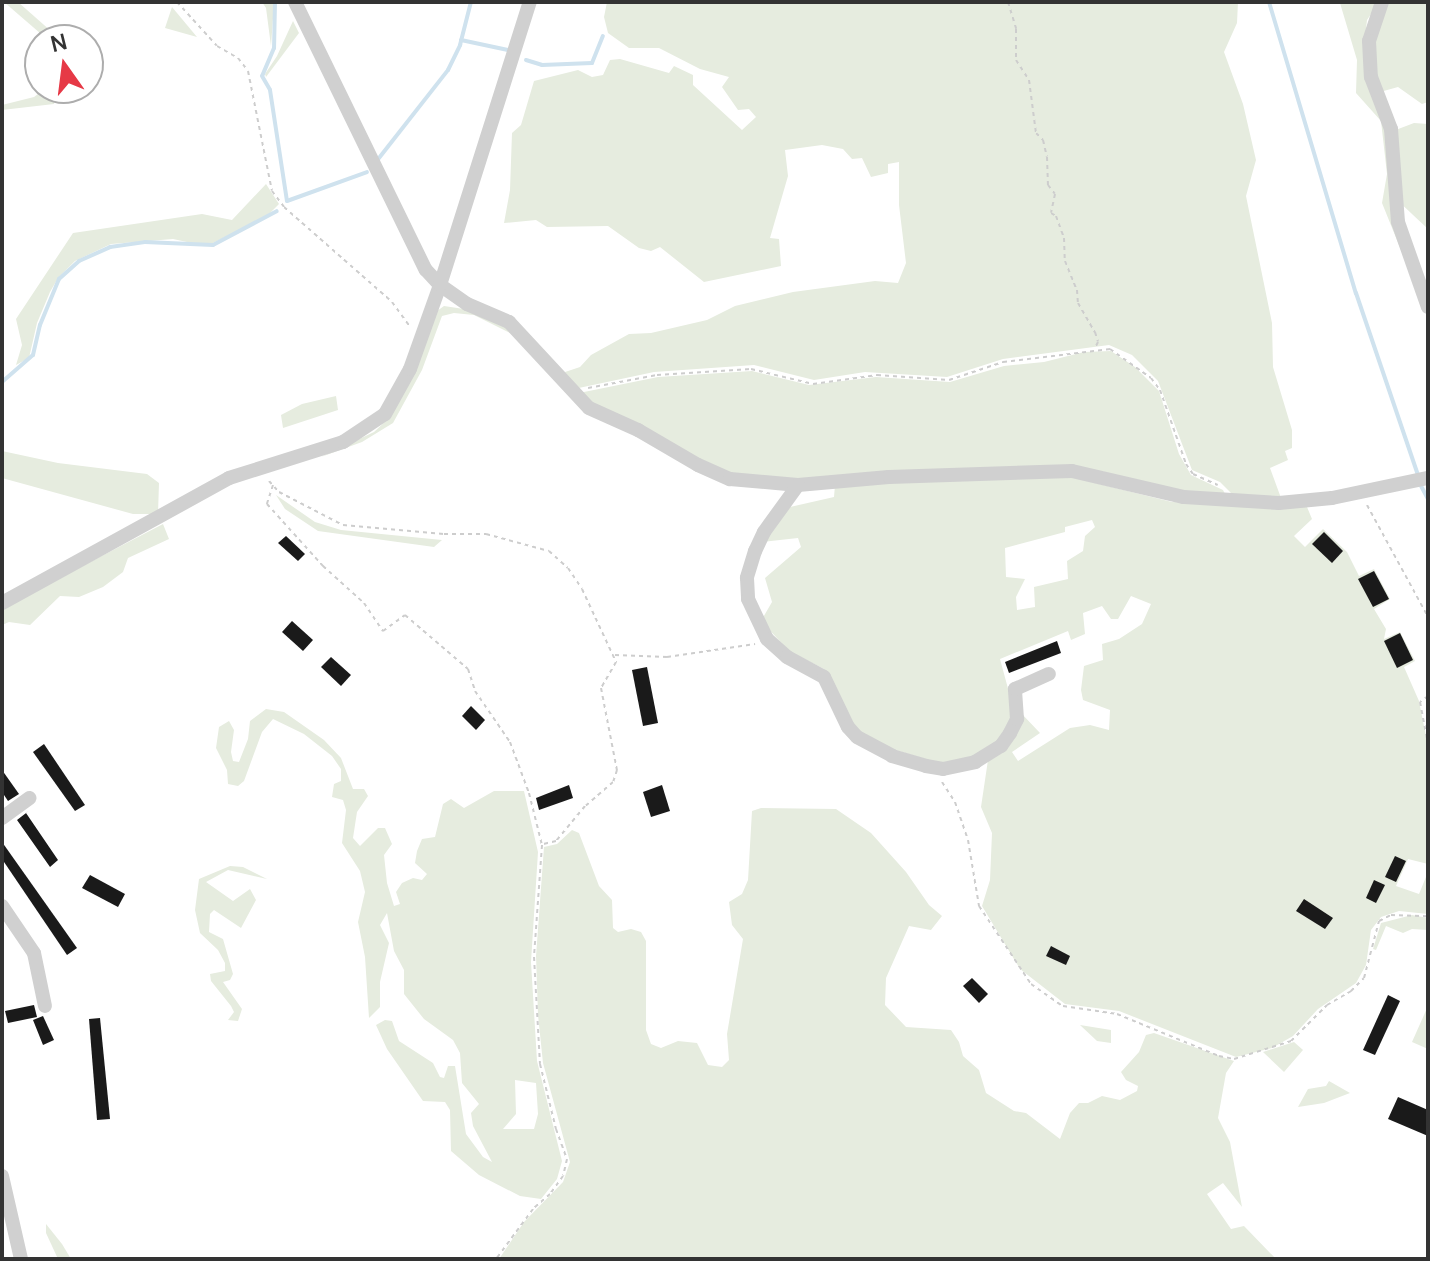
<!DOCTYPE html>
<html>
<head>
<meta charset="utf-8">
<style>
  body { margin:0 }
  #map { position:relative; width:1430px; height:1261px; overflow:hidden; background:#fff; font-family:Manrope,sans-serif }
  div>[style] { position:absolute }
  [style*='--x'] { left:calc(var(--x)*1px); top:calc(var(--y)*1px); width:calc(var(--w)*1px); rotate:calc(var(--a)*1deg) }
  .green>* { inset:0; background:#e6ecdf }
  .stream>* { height:4px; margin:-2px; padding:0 2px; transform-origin:2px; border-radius:2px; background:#cfe2ee }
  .building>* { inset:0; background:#1a1a1a }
  .path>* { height:2px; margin-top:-1px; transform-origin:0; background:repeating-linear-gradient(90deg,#cdcdcd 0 4px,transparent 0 8px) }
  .minor>* { height:14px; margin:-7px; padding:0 7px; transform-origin:7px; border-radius:7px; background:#d0d0d0 }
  span { translate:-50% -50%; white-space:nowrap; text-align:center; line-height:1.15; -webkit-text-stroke:8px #fff; paint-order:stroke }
  .frame { position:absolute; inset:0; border:4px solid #333; pointer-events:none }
  .north { position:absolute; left:24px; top:24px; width:80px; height:80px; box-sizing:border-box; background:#fff; border:2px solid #adadad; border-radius:50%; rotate:346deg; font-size:22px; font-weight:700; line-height:32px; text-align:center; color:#333 }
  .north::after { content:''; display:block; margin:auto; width:28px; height:36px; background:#e63946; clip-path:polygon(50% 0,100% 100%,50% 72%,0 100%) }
</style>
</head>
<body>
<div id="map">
  <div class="green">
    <i style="clip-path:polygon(4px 2px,18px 2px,52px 32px,54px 40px,48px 40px)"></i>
    <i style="clip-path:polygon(262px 2px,274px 4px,271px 46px,266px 8px)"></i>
    <i style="clip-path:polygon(607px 2px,1238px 2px,1237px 23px,1224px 52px,1243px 104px,1256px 160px,1246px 196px,1272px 323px,1273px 367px,1292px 430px,1292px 448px,1285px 451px,1288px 460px,1270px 468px,1281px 498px,1237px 499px,1220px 482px,1192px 470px,1158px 381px,1132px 355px,1109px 345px,1003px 359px,947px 377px,865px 372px,814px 380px,754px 365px,654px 372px,574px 389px,562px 373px,580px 367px,591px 355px,629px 334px,651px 333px,707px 320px,735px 306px,793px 292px,875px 281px,898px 283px,906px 263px,899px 205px,899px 162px,888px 164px,888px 173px,871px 177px,862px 158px,852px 159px,843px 149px,822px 145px,785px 150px,788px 176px,770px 238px,779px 239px,781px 266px,704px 282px,660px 247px,651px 251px,639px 248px,608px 226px,547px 227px,536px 220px,504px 223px,510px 190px,512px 133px,521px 125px,534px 81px,578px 70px,592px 77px,603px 75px,610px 60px,620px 59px,669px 73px,674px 66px,693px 75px,693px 85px,742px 130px,756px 117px,749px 109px,738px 110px,722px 87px,729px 77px,700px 69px,659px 48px,629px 48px,608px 33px,604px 17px)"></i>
    <i style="clip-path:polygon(1379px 2px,1367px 20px,1364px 46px,1388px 131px,1405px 260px,1382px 203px,1387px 174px,1381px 121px,1356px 93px,1357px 60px,1340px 3px)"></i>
    <i style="clip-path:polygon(1385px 2px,1428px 2px,1428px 102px,1422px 104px,1398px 87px,1380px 92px,1371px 57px)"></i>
    <i style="clip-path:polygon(172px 7px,197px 37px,165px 28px)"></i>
    <i style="clip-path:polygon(293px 21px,299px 33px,266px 77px,265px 74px,277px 56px)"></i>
    <i style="clip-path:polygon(46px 88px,57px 88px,54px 104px,2px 110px,2px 105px,34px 97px)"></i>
    <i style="clip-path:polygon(1414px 123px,1428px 124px,1428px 229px,1396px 199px,1393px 131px)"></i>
    <i style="clip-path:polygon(266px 184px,279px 204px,267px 216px,213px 243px,201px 245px,173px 239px,111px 244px,75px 261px,58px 278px,50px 292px,37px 323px,29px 358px,16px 365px,22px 345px,16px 319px,73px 233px,202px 214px,232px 220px)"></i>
    <i style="clip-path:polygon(444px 306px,477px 311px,500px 321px,512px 334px,474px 315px,454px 313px,442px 316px,422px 370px,393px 423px,362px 442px,321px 457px,374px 432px,389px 418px,409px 383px,437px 311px)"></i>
    <i style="clip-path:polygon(1111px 351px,1135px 367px,1159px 391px,1179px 454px,1191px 475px,1223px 490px,1226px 496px,1188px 494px,1101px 471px,813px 479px,730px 475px,605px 411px,579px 393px,658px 377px,752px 371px,809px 385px,876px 377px,950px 382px,1004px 366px,1044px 362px,1084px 352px)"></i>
    <i style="clip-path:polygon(336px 396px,338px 410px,283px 428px,281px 415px,302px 404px)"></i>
    <i style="clip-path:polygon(2px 451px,58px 463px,147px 474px,159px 483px,158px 514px,133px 514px,2px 478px)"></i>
    <i style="clip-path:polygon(evenodd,1071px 477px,1172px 502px,1307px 507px,1312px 519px,1294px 536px,1305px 547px,1323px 529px,1347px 552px,1359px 576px,1374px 569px,1390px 599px,1374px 609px,1386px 629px,1384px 639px,1400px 632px,1415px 661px,1404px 667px,1419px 701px,1428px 746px,1428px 864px,1408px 859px,1396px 886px,1419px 894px,1428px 872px,1428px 914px,1399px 911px,1381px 917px,1371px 930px,1366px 965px,1356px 983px,1318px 1009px,1293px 1036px,1272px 1048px,1236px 1057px,1119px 1011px,1065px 1004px,1020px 969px,982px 906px,990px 880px,992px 833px,981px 807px,988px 760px,1021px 713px,1040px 733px,1012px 752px,1018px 761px,1070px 728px,1090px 725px,1109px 730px,1110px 710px,1083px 700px,1081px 690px,1084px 666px,1103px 660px,1102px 644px,1119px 639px,1142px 624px,1151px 604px,1131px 596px,1118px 619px,1111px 619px,1102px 606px,1083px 613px,1085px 634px,1071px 640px,1068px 631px,1000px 659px,1013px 707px,1007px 732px,984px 753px,945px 765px,876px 744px,851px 726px,824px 669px,789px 651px,761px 621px,772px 602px,765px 578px,801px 547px,798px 538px,762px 542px,790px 507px,834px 497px,835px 485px,1071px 477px,1092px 520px,1095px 527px,1085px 536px,1083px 551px,1067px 561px,1068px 579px,1034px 587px,1035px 607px,1017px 610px,1016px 597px,1025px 579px,1006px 577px,1005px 548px,1065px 532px,1065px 527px,1092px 520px)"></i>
    <i style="clip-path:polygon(276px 495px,315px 522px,341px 530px,442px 540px,434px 547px,318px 531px,285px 509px)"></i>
    <i style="clip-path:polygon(163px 524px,169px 539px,128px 558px,123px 572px,103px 587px,79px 597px,60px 596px,30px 625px,9px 622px,2px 625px,2px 608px)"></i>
    <i style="clip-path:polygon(evenodd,266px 709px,284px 712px,324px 740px,341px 758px,353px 789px,364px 789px,368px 796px,357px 812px,353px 838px,360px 846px,378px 828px,385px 828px,392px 844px,384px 855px,387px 883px,394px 906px,400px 904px,396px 892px,402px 883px,413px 878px,422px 880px,427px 874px,415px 863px,417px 851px,422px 839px,435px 837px,443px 804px,451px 799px,464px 808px,494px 791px,524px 791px,538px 852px,531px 962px,537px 1061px,562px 1161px,557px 1179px,541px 1199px,520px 1196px,479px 1175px,451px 1151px,450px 1110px,445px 1102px,423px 1101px,387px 1049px,376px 1025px,385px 1020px,392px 1021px,399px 1041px,433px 1063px,440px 1077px,444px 1078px,448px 1066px,455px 1066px,466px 1134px,483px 1157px,492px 1162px,473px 1126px,471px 1113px,479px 1104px,462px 1083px,460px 1053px,453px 1040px,424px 1019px,404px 994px,404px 970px,394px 951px,387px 913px,380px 925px,389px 943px,380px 982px,380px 1007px,369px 1018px,365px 957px,358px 922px,365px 892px,360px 871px,342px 843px,346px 810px,343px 800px,332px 797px,334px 784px,341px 781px,341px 769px,332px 756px,304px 734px,273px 719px,262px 732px,244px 781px,238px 786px,228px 784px,227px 770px,216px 748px,219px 727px,229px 721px,234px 730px,231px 752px,233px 761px,239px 762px,248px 739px,250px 721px,266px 709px,515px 1080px,536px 1083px,538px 1114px,534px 1129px,503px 1129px,516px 1114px,515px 1080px)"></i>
    <i style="clip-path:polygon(761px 808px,836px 809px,871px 833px,906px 872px,929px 905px,942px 916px,931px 930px,909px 926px,886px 978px,885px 1005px,906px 1027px,951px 1030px,959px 1042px,963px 1056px,979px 1070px,986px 1093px,1014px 1111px,1026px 1113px,1060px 1139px,1070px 1113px,1079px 1103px,1088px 1103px,1102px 1096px,1120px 1100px,1137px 1091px,1138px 1086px,1126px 1080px,1121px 1072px,1139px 1052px,1146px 1035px,1154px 1033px,1234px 1061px,1226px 1073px,1218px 1118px,1230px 1142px,1242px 1207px,1223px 1183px,1207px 1194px,1231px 1229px,1244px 1226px,1276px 1259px,499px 1259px,524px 1222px,563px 1182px,570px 1162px,543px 1063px,538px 1015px,536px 956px,544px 847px,557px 844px,572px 830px,579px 833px,599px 886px,612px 900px,613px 928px,618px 932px,631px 929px,641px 932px,646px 941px,646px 1030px,651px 1044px,661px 1048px,678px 1041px,697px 1043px,708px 1065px,722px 1067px,729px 1060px,727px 1034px,743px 939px,732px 925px,729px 902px,742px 894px,748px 880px,752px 811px)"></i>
    <i style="clip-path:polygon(230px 866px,243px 867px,267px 879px,228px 870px,206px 882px,233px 901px,250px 889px,256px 900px,241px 928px,214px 910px,210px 914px,209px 932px,223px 939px,233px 974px,230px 980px,223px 982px,242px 1009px,238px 1021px,228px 1020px,234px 1012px,231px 1006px,211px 981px,210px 974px,225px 971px,225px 963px,218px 950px,200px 933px,195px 910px,199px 879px)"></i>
    <i style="clip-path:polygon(1412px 915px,1428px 918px,1428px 930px,1412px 929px,1403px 933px,1386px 926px,1376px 950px,1373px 949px,1381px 923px)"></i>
    <i style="clip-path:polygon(1428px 1006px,1428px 1049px,1412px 1042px)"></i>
    <i style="clip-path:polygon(1080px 1025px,1111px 1030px,1111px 1043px,1097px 1041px)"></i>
    <i style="clip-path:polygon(1294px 1042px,1303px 1050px,1284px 1072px,1263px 1052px)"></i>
    <i style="clip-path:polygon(1329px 1081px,1350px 1093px,1324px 1103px,1298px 1107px,1308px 1089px,1326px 1086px)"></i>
    <i style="clip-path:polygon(46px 1224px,62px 1244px,71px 1259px,58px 1259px,46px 1233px)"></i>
  </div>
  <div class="stream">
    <i style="--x:275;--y:2;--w:46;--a:91.2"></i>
    <i style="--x:274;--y:48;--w:30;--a:113"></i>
    <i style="--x:262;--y:76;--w:16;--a:60"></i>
    <i style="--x:270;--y:90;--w:112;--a:81.3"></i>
    <i style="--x:287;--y:201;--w:85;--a:-19.9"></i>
    <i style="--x:1269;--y:2;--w:304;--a:73.4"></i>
    <i style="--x:1356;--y:293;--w:192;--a:71.2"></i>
    <i style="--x:461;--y:40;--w:48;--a:12"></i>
    <i style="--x:526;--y:60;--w:17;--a:17"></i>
    <i style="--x:542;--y:65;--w:50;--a:-2.3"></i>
    <i style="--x:592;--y:63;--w:29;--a:-68"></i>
    <i style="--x:379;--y:158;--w:112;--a:-51.9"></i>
    <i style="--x:448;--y:70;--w:28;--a:-64"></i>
    <i style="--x:460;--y:45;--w:44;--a:-75.7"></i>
    <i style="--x:2;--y:382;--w:41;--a:-41.1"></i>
    <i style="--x:33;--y:355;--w:31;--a:-77"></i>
    <i style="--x:40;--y:325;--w:50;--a:-67.6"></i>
    <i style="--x:59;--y:279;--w:27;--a:-42"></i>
    <i style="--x:79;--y:261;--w:34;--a:-24"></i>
    <i style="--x:110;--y:247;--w:35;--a:-8"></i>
    <i style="--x:145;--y:242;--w:68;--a:2.5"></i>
    <i style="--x:213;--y:245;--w:72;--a:-28"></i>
    <i style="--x:1420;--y:484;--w:17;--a:62"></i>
  </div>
  <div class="building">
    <i style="clip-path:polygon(1324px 532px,1343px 551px,1332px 563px,1312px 544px)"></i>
    <i style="clip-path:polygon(286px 536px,305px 554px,298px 561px,278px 543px)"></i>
    <i style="clip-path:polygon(1374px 571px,1389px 599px,1373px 607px,1358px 579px)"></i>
    <i style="clip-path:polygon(292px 621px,313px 640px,303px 651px,282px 632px)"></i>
    <i style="clip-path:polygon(1400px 633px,1413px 660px,1397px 668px,1384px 641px)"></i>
    <i style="clip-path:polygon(1057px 641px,1061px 653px,1009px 673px,1005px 662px)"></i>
    <i style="clip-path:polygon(331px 657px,351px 675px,341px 686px,321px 667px)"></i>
    <i style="clip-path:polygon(647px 667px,658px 723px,643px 726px,632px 670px)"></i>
    <i style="clip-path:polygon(471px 706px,485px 720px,476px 730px,462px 716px)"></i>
    <i style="clip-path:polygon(44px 744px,85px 805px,75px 811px,33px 752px)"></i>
    <i style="clip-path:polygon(2px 770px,19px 794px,8px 801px,2px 792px)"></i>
    <i style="clip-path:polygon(569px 785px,573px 798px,539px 810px,536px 798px)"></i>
    <i style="clip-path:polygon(662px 785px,670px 811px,651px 817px,643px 792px)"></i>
    <i style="clip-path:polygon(30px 810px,26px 813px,58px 860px,50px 867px,17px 820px)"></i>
    <i style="clip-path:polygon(2px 842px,77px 948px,67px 955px,2px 859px)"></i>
    <i style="clip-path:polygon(1395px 856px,1406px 861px,1396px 882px,1385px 877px)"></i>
    <i style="clip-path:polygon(90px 875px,125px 894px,118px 907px,82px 888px)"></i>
    <i style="clip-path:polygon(1374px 880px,1385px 885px,1376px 903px,1366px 898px)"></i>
    <i style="clip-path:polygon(1304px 899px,1333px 918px,1325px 929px,1296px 911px)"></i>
    <i style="clip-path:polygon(1051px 946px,1070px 956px,1066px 965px,1046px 956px)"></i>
    <i style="clip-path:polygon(972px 978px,988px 994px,979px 1003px,963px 986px)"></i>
    <i style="clip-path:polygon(1388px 995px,1400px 1001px,1375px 1055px,1363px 1050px)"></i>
    <i style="clip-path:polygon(34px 1005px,37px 1017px,8px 1023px,5px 1011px)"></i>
    <i style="clip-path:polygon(43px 1016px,54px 1040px,43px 1045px,33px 1020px)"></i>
    <i style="clip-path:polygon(100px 1018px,110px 1119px,97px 1120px,89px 1019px)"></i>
    <i style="clip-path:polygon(1398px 1097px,1428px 1110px,1428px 1136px,1388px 1119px)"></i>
  </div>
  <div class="path">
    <i style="--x:177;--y:2;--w:59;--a:47.7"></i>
    <i style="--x:217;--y:46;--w:24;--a:30"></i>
    <i style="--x:238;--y:58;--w:16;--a:52"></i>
    <i style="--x:248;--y:71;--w:122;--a:78.7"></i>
    <i style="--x:272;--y:191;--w:20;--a:53"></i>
    <i style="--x:284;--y:207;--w:144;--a:41.3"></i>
    <i style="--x:392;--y:302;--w:29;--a:54"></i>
    <i style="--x:1008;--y:2;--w:28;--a:73"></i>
    <i style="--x:1016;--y:29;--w:31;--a:90"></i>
    <i style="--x:1016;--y:60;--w:24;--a:57"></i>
    <i style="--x:1029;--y:80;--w:53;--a:82.5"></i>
    <i style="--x:1036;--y:133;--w:10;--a:45"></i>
    <i style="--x:1043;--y:140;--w:17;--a:77"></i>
    <i style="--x:1047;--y:157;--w:28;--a:88"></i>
    <i style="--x:1048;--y:185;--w:11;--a:52"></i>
    <i style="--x:1055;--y:194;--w:19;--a:102"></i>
    <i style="--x:1051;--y:213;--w:6;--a:31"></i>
    <i style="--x:1056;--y:216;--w:23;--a:70"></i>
    <i style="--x:1064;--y:238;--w:23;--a:88"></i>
    <i style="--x:1065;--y:261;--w:31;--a:68"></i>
    <i style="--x:1077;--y:290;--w:13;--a:86"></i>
    <i style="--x:1078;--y:303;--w:34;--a:60"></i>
    <i style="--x:1095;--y:332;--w:10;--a:73"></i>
    <i style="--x:1098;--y:342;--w:7;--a:117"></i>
    <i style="--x:588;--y:388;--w:70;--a:-10.7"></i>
    <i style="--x:657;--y:375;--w:94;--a:-3.7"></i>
    <i style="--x:751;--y:369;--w:64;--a:13.6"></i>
    <i style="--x:813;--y:384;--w:65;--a:-8"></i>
    <i style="--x:877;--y:375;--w:72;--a:4"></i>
    <i style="--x:949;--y:380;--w:57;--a:-18.4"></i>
    <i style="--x:1003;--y:362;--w:108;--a:-6.9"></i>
    <i style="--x:1110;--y:349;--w:50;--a:35.3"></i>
    <i style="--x:1151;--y:378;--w:15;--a:53"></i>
    <i style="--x:1160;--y:390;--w:78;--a:70.6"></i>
    <i style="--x:1186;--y:464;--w:12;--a:55"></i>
    <i style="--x:1193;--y:474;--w:27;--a:24"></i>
    <i style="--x:269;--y:481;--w:15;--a:48"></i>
    <i style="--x:279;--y:492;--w:72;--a:27.3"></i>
    <i style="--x:343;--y:525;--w:101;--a:5.1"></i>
    <i style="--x:444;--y:534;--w:42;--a:0"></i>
    <i style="--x:486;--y:534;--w:65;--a:15.1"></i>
    <i style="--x:549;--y:551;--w:25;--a:42"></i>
    <i style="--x:568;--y:568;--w:25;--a:56"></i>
    <i style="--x:582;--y:589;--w:81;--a:65"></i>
    <i style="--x:616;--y:662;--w:30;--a:120"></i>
    <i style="--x:601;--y:688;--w:84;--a:79"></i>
    <i style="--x:617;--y:770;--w:13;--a:108"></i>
    <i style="--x:613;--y:782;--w:37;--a:139"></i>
    <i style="--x:585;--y:806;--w:45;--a:129.6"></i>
    <i style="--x:556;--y:841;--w:13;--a:167"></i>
    <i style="--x:273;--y:485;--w:20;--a:108"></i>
    <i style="--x:267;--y:504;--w:84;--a:47.9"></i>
    <i style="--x:323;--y:566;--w:55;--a:42.1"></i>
    <i style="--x:364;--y:603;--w:34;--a:56"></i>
    <i style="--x:383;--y:631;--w:27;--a:-36"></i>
    <i style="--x:405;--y:615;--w:83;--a:40.6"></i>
    <i style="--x:468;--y:669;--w:23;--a:72"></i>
    <i style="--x:475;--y:691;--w:62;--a:55.5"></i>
    <i style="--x:510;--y:742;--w:54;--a:69.6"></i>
    <i style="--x:529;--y:793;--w:54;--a:76"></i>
    <i style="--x:542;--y:845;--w:112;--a:94.1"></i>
    <i style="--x:534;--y:957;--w:107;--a:86.8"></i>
    <i style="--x:540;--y:1064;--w:67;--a:76.2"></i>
    <i style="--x:556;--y:1129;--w:32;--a:70"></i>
    <i style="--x:567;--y:1159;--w:17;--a:103"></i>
    <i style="--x:563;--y:1176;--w:22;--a:126"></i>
    <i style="--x:550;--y:1194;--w:23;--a:139"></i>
    <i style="--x:533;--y:1209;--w:62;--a:126.5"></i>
    <i style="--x:1367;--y:505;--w:128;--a:61.4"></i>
    <i style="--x:615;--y:655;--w:52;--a:2.2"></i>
    <i style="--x:667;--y:657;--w:89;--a:-8.4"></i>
    <i style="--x:1428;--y:696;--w:10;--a:143"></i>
    <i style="--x:1420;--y:702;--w:43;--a:79.2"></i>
    <i style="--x:942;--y:782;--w:24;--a:57"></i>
    <i style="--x:955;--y:802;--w:40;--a:71.1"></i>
    <i style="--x:968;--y:840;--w:67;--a:80.5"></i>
    <i style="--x:979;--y:906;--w:94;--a:56.3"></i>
    <i style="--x:1031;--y:984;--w:39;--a:35"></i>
    <i style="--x:1063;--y:1006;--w:55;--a:8.4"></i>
    <i style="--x:1117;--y:1014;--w:110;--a:22.4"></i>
    <i style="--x:1219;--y:1056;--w:15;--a:11"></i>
    <i style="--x:1234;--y:1059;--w:60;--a:-17.5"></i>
    <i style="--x:1291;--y:1041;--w:51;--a:-45"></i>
    <i style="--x:1327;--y:1005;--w:28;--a:-30"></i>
    <i style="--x:1351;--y:991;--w:18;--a:-45"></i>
    <i style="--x:1364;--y:978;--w:59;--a:-75.3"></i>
    <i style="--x:1379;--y:921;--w:13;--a:-27"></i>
    <i style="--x:1391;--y:915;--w:37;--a:2"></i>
  </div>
  <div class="minor">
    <i style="--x:295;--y:2;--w:298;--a:64"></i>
    <i style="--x:426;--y:270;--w:21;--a:47"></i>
    <i style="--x:440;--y:285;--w:33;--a:35"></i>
    <i style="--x:467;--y:304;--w:46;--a:23.2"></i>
    <i style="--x:509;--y:322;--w:117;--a:47.1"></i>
    <i style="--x:589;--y:408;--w:54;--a:24.2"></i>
    <i style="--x:638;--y:430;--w:69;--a:30.3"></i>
    <i style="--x:698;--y:465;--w:35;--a:24"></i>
    <i style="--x:730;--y:479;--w:68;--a:5"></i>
    <i style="--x:798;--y:485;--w:91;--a:-5"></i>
    <i style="--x:889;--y:477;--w:183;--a:-1.9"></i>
    <i style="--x:1072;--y:471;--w:115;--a:13.1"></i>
    <i style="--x:1184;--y:497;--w:95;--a:3.6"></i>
    <i style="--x:1279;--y:503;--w:53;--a:-5.4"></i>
    <i style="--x:1332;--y:498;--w:98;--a:-11.8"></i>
    <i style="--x:1382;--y:2;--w:41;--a:108.4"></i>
    <i style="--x:1369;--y:41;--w:36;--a:87"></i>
    <i style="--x:1371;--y:77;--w:56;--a:69"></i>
    <i style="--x:1391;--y:129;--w:93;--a:85.7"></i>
    <i style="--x:1398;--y:222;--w:90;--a:70.6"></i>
    <i style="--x:798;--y:485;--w:58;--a:125.9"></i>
    <i style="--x:764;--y:532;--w:21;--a:115"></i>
    <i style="--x:755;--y:551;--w:28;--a:107"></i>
    <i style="--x:747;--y:578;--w:21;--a:87"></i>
    <i style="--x:748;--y:599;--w:44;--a:64.6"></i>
    <i style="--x:767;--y:639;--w:27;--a:42"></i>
    <i style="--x:787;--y:657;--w:42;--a:28.4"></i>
    <i style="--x:824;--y:677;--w:55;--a:64.4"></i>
    <i style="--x:848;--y:727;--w:13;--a:48"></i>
    <i style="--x:857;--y:737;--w:40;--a:28"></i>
    <i style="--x:892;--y:756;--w:35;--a:16"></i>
    <i style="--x:926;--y:766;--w:17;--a:10"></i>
    <i style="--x:943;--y:769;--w:33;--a:-12"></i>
    <i style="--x:975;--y:762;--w:31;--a:-32"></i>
    <i style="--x:1001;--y:746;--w:16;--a:-55"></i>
    <i style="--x:1010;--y:733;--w:16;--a:-63"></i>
    <i style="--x:1017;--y:719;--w:30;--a:-94"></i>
    <i style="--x:1015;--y:689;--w:37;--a:-24"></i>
    <i style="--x:2;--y:603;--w:259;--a:-28.8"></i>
    <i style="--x:229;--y:478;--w:120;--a:-17.5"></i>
    <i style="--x:343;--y:442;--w:50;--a:-33.7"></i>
    <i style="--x:385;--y:414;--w:51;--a:-60.9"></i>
    <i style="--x:410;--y:369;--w:89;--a:-70.3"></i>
    <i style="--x:440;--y:285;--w:297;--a:-72.4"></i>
    <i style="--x:2;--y:818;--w:34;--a:-36"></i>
    <i style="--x:2;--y:906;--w:57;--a:55.8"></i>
    <i style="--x:34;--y:953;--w:54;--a:78.3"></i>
    <i style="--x:2;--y:1176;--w:85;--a:77.1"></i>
  </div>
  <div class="frame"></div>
  <div class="north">N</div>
</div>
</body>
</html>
